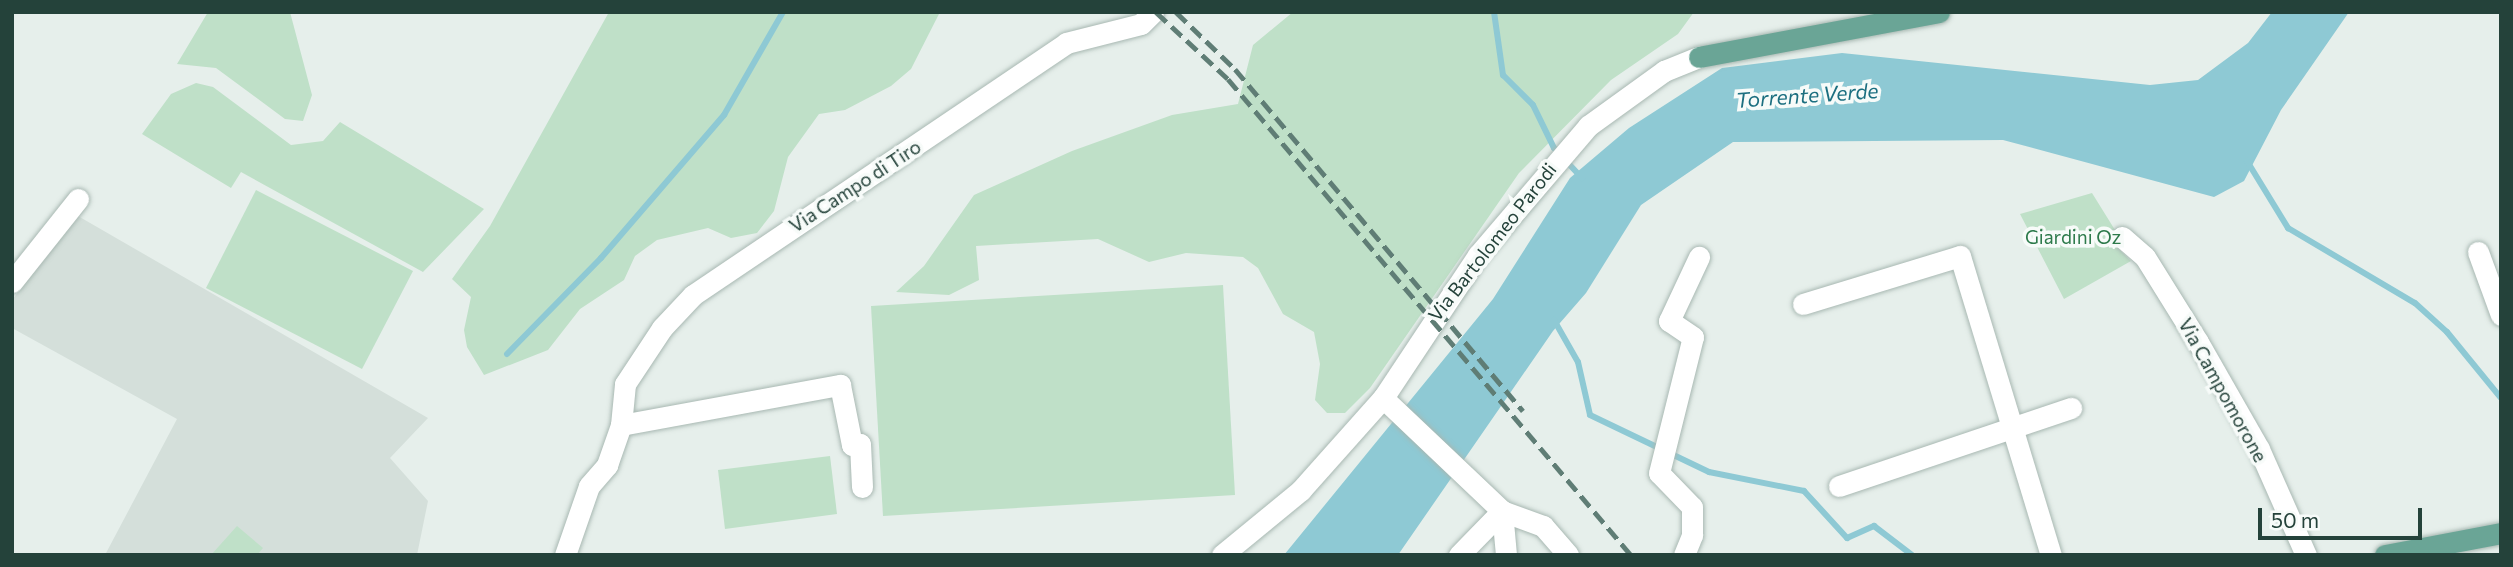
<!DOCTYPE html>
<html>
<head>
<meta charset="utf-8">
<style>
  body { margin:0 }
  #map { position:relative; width:2513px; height:567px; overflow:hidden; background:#e6efeb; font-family:Commissioner,sans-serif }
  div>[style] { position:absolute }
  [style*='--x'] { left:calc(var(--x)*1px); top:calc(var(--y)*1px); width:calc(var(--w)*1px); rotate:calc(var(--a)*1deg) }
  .built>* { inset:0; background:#d4dfda }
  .green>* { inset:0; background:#bfe0c8 }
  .water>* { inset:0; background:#8ec9d4 }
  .stream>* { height:6px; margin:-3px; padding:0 3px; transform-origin:3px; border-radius:3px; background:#8ec9d4 }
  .roads { filter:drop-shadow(0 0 2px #a8b8b2) drop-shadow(0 0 2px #a8b8b2) }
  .minor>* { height:21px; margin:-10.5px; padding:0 10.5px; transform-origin:10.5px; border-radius:10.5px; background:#fff }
  .major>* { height:21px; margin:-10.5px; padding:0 10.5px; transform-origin:10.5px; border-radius:10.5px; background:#6aa596 }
  .rail>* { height:5px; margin-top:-2.5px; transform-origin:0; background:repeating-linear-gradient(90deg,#5f7d75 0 14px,transparent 0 21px) }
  span { translate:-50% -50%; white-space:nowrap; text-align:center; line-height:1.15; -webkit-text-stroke:7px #f7fbf9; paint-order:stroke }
  .street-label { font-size:19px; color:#24423a }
  .park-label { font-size:19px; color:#2d7a4b }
  .water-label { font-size:21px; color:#1c6f80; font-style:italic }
  .frame { position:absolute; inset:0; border:14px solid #24423a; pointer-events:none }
  .scale { position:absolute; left:2258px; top:508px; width:164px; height:32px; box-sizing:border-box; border:4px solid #24423a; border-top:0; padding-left:9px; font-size:21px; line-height:24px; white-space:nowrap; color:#24423a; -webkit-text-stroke:5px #f7fbf9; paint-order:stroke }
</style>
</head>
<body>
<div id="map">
  <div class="built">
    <i style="clip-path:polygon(78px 216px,428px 418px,390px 458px,428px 501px,417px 555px,105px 555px,177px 419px,12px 328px,12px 300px)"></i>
  </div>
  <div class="green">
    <i style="clip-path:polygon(208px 12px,290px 12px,312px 95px,303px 121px,285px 119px,216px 68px,177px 64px)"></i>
    <i style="clip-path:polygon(609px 12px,940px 12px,911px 69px,891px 86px,845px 110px,819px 114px,788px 157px,774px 211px,757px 233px,731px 238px,708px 228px,657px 240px,635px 256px,624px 280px,580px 309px,548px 350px,484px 375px,467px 347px,464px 330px,471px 297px,452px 279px,490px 226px)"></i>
    <i style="clip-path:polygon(1293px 12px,1694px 12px,1678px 34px,1611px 80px,1519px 173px,1370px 388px,1345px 413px,1327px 413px,1315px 400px,1320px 364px,1314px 332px,1283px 314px,1258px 268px,1243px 257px,1186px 253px,1149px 262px,1098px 239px,976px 246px,979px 280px,949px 295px,896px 292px,924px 266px,974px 195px,1072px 151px,1172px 115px,1238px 104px,1253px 45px)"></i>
    <i style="clip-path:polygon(196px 83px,213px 87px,291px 145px,323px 141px,340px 122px,484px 209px,423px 272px,241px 172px,231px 188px,142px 134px,171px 94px)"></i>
    <i style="clip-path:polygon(256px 190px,413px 271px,362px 369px,206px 288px)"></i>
    <i style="clip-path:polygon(2092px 193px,2115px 230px,2110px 240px,2131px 261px,2064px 299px,2020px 214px)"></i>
    <i style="clip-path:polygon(1223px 285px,1235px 495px,883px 516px,871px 306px)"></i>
    <i style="clip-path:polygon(830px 456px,837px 514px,725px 529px,718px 470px)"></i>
    <i style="clip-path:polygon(237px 526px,263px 548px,257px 555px,211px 555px)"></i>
  </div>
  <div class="water">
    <i style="clip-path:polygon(2272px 12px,2349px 12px,2281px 110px,2244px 181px,2214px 197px,2003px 140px,1733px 142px,1641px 205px,1586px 293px,1553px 331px,1398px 555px,1284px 555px,1493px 299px,1570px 178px,1629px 128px,1722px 68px,1842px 53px,2150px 85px,2198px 80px,2248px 43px)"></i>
  </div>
  <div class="stream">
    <i style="--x:1494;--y:12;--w:64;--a:81.9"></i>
    <i style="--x:1503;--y:75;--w:42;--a:45"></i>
    <i style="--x:1533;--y:105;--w:48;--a:64"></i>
    <i style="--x:1554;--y:148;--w:41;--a:47"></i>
    <i style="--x:2247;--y:161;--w:79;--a:58.5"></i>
    <i style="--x:2288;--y:228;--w:147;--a:30.6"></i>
    <i style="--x:2415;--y:303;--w:43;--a:42.2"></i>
    <i style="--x:2447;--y:332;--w:85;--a:50.7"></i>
    <i style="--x:1554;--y:320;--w:48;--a:60.3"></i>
    <i style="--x:1578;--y:362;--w:54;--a:77.2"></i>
    <i style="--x:1590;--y:415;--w:132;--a:25.6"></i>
    <i style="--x:1709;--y:472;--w:97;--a:11.3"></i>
    <i style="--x:1804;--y:491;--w:64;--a:47.5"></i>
    <i style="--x:1847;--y:538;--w:30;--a:-24"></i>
    <i style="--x:1874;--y:526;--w:48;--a:37.3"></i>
    <i style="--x:507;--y:354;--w:134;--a:-45.6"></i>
    <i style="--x:601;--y:258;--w:189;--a:-49.3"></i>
    <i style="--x:724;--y:115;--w:119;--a:-60.2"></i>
  </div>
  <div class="roads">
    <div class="minor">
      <i style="--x:2122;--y:237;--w:30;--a:41"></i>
      <i style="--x:2145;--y:257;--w:100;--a:58.1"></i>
      <i style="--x:2198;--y:342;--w:123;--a:60.3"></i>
      <i style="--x:2259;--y:449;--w:116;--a:66.1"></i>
      <i style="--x:2478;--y:252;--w:67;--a:69.9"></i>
      <i style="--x:12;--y:282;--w:106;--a:-51.5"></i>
      <i style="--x:1803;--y:304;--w:164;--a:-17"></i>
      <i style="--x:1960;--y:256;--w:313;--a:73.1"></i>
      <i style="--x:1383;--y:398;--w:164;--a:43.5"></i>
      <i style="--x:1502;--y:511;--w:44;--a:84.8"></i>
      <i style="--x:621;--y:425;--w:223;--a:-10.4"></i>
      <i style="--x:840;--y:385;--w:61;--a:78.7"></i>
      <i style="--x:852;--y:445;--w:8;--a:-7"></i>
      <i style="--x:860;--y:444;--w:43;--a:87.3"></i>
      <i style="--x:1839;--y:486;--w:245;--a:-18.6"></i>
      <i style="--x:1502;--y:511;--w:44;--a:20.1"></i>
      <i style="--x:1543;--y:526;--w:38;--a:49"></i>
      <i style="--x:565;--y:555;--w:73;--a:-70.8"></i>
      <i style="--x:589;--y:486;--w:28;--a:-49"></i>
      <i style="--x:607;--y:465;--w:42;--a:-70.7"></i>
      <i style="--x:621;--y:425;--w:41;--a:-84.4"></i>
      <i style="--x:625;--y:384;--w:67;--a:-56.5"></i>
      <i style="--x:662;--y:328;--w:45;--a:-46.8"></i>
      <i style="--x:693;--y:295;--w:450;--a:-34"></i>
      <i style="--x:1066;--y:43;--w:77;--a:-14.2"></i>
      <i style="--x:1141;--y:24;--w:17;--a:-45"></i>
      <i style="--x:1222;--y:555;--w:102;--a:-39.4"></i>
      <i style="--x:1301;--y:490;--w:123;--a:-48.3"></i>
      <i style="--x:1383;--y:398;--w:172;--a:-56.4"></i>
      <i style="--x:1478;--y:255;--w:170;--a:-49.5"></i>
      <i style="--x:1588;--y:126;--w:94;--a:-35.9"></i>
      <i style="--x:1664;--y:71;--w:38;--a:-22"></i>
      <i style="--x:1459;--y:555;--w:62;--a:-45.7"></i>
      <i style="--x:1684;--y:555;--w:22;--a:-68"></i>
      <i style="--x:1692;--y:535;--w:28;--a:-90"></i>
      <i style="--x:1692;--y:507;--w:47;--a:-134.1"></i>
      <i style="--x:1659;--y:473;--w:140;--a:-76"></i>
      <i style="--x:1693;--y:337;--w:29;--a:-146"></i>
      <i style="--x:1669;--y:321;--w:71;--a:-64.9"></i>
    </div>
    <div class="major">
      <i style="--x:1699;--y:57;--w:244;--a:-10.6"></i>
      <i style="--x:2385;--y:555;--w:118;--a:-10.7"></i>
    </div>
  </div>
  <div class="rail">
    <i style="--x:1156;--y:12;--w:98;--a:42.9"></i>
    <i style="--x:1228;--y:79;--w:624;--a:49.75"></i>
    <i style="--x:1176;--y:12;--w:82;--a:44"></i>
    <i style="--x:1235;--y:69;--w:447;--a:49.9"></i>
  </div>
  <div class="street-label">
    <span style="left:855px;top:186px;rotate:-33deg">Via Campo di Tiro</span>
    <span style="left:1492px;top:242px;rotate:-52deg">Via Bartolomeo Parodi</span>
    <span style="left:2223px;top:390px;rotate:61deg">Via Campomorone</span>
  </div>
  <div class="park-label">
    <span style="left:2073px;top:237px">Giardini Oz</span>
  </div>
  <div class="water-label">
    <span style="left:1807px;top:95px;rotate:-4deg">Torrente Verde</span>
  </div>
  <div class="frame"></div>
  <div class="scale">50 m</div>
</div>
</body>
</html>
